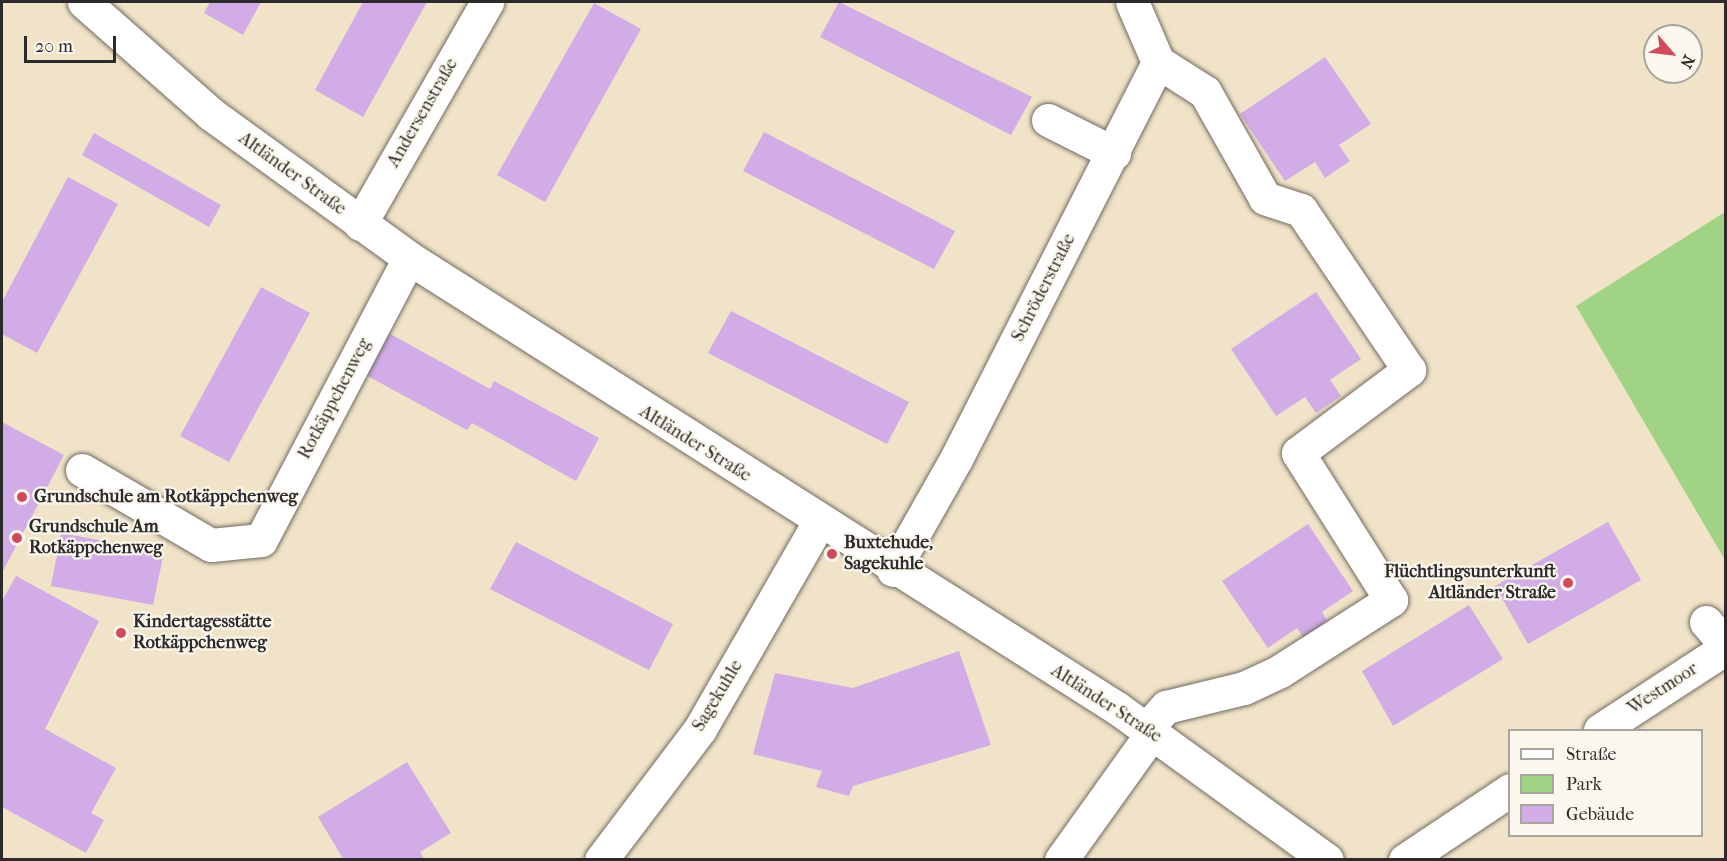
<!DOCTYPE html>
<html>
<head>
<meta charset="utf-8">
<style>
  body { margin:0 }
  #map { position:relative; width:1727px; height:861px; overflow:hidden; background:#f1e3c7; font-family:"IM FELL French Canon",serif }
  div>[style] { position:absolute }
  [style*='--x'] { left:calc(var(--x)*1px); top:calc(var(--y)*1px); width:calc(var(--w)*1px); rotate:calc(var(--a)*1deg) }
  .green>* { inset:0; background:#a0d484 }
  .building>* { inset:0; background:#d1ace6 }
  .roads { filter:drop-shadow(0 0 2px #706b62) drop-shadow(0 0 2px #706b62) }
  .minor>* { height:33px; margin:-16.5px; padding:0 16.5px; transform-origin:16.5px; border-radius:16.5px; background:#fff }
  .dots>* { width:16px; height:16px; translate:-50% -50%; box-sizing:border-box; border:3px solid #fbf7ec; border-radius:50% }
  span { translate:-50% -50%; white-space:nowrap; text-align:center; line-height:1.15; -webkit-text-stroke:4.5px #fbf7ec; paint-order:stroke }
  .street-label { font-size:18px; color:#2b2b2b }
  .poi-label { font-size:18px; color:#2b2b2b; font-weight:700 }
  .left { translate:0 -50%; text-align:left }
  .right { translate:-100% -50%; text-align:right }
  .frame { position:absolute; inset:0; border:3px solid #2b2b2b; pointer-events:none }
  .legend { position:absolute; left:1508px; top:729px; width:195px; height:108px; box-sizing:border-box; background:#fbf7ec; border:2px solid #a8a59f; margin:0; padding:8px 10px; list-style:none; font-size:18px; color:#2b2b2b }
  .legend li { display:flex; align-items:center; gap:12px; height:30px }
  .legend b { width:30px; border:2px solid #a8a59f }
  .north { position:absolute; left:1643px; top:24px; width:60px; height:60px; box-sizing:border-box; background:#fbf7ec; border:2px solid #a8a59f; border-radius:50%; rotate:118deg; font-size:16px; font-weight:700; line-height:24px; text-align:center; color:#2b2b2b }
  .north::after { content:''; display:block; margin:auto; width:21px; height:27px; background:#d1495b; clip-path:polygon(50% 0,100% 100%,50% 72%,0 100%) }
  .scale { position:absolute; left:24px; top:36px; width:92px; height:27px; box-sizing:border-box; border:3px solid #2b2b2b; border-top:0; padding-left:8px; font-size:18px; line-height:21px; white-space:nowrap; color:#2b2b2b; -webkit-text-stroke:4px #fbf7ec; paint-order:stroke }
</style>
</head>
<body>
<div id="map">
  <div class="green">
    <i style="clip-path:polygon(1725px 212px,1725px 560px,1576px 306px)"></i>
  </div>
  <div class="building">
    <i style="clip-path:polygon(210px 2px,261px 2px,243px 35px,204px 13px)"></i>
    <i style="clip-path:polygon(363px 2px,427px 2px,363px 117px,315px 90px)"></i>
    <i style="clip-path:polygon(839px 2px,1032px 97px,1011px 135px,820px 37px)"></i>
    <i style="clip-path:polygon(594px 3px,641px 29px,545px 202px,497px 175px)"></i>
    <i style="clip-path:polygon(1325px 57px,1371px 124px,1339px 145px,1350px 161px,1325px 178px,1315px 162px,1285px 181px,1240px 114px)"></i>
    <i style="clip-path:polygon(764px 132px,955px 231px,934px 269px,743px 171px)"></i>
    <i style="clip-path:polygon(94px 133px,221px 205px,209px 227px,82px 155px)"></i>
    <i style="clip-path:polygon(68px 177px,118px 204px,37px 353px,2px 334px,2px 302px)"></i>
    <i style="clip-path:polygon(261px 287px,310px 313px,229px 462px,180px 436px)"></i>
    <i style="clip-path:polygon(1316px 292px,1361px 359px,1330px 380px,1341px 396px,1316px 413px,1305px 397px,1276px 416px,1231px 349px)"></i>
    <i style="clip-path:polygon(731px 311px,909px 402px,887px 444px,708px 353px)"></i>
    <i style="clip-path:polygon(385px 331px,490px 389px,494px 381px,599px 438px,576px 481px,472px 423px,467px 430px,362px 373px)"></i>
    <i style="clip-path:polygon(2px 422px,64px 455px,2px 573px)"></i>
    <i style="clip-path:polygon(1608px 522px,1641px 580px,1528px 644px,1495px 586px)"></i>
    <i style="clip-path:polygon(1308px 524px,1353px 591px,1322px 612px,1332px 628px,1308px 644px,1297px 628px,1268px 648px,1222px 581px)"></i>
    <i style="clip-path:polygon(61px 533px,164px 552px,153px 605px,51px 586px)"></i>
    <i style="clip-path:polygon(516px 542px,673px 624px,649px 670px,490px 589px)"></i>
    <i style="clip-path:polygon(16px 576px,99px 621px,45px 729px,116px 768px,91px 813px,104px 820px,86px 853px,2px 807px,2px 601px)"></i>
    <i style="clip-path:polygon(1469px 605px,1503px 659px,1393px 726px,1362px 671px)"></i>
    <i style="clip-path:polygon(959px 651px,991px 745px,853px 786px,849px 796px,816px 787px,822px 771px,753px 754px,775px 673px,853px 688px)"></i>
    <i style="clip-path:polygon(407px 762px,451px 833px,420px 852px,425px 860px,344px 860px,318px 817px)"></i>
  </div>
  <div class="roads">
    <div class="minor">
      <i style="--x:84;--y:2;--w:169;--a:41.4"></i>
      <i style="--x:211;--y:114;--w:245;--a:36"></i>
      <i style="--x:409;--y:258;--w:839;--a:32.44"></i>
      <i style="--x:1117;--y:708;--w:259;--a:35.9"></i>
      <i style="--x:1048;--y:120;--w:74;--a:26.6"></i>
      <i style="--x:360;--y:224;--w:256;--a:-60.2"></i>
      <i style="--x:82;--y:470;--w:149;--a:30.2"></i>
      <i style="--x:211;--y:545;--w:50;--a:-5.7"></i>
      <i style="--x:261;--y:540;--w:318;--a:-62.3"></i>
      <i style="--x:893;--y:570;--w:128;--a:-60.4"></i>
      <i style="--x:956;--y:459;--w:445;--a:-63"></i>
      <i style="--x:1158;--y:62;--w:65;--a:-113.4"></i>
      <i style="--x:1706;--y:622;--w:30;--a:49"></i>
      <i style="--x:1146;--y:729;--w:30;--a:-48"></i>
      <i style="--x:1166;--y:707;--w:80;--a:-13.7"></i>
      <i style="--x:1244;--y:688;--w:40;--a:-25"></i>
      <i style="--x:1280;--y:671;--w:132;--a:-32.6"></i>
      <i style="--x:1391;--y:600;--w:174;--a:-122.3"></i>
      <i style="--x:1298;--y:453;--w:139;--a:-36.8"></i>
      <i style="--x:1409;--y:370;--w:193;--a:-124"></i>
      <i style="--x:1301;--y:210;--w:38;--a:-162"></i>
      <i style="--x:1265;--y:198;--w:122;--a:-119.5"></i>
      <i style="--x:1205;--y:92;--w:56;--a:-147.4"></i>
      <i style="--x:1600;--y:730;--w:150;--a:-33.1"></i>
      <i style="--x:601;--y:860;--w:164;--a:-52.9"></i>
      <i style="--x:700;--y:729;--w:239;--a:-60.1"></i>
      <i style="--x:1061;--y:860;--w:156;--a:-54.4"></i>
      <i style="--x:1405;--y:860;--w:126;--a:-33.7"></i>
    </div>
  </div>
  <div class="dots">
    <i style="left:22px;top:497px;background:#d1495b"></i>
    <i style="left:17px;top:538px;background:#d1495b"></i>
    <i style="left:832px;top:554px;background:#d1495b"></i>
    <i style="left:1568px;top:583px;background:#d1495b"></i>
    <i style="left:121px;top:633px;background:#d1495b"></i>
  </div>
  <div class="street-label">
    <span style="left:423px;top:113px;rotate:-60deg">Andersenstraße</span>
    <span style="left:292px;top:174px;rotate:36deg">Altländer Straße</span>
    <span style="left:1044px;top:288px;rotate:-63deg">Schröderstraße</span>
    <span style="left:335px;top:399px;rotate:-62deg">Rotkäppchenweg</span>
    <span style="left:695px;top:444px;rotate:32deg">Altländer Straße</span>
    <span style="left:1663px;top:689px;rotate:-33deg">Westmoor</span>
    <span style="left:718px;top:696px;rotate:-59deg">Sagekuhle</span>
    <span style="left:1106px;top:704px;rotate:33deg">Altländer Straße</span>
  </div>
  <div class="poi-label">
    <span class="left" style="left:34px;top:497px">Grundschule am Rotkäppchenweg</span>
    <span class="left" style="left:29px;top:538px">Grundschule Am<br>Rotkäppchenweg</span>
    <span class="left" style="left:844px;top:554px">Buxtehude,<br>Sagekuhle</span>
    <span class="right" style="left:1556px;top:583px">Flüchtlingsunterkunft<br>Altländer Straße</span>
    <span class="left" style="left:133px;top:633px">Kindertagesstätte<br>Rotkäppchenweg</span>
  </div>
  <div class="frame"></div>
  <ul class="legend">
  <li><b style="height:8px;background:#fff"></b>Straße</li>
  <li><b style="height:16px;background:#a0d484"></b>Park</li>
  <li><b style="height:16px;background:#d1ace6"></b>Gebäude</li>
  </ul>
  <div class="north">N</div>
  <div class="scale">20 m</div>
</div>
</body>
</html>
